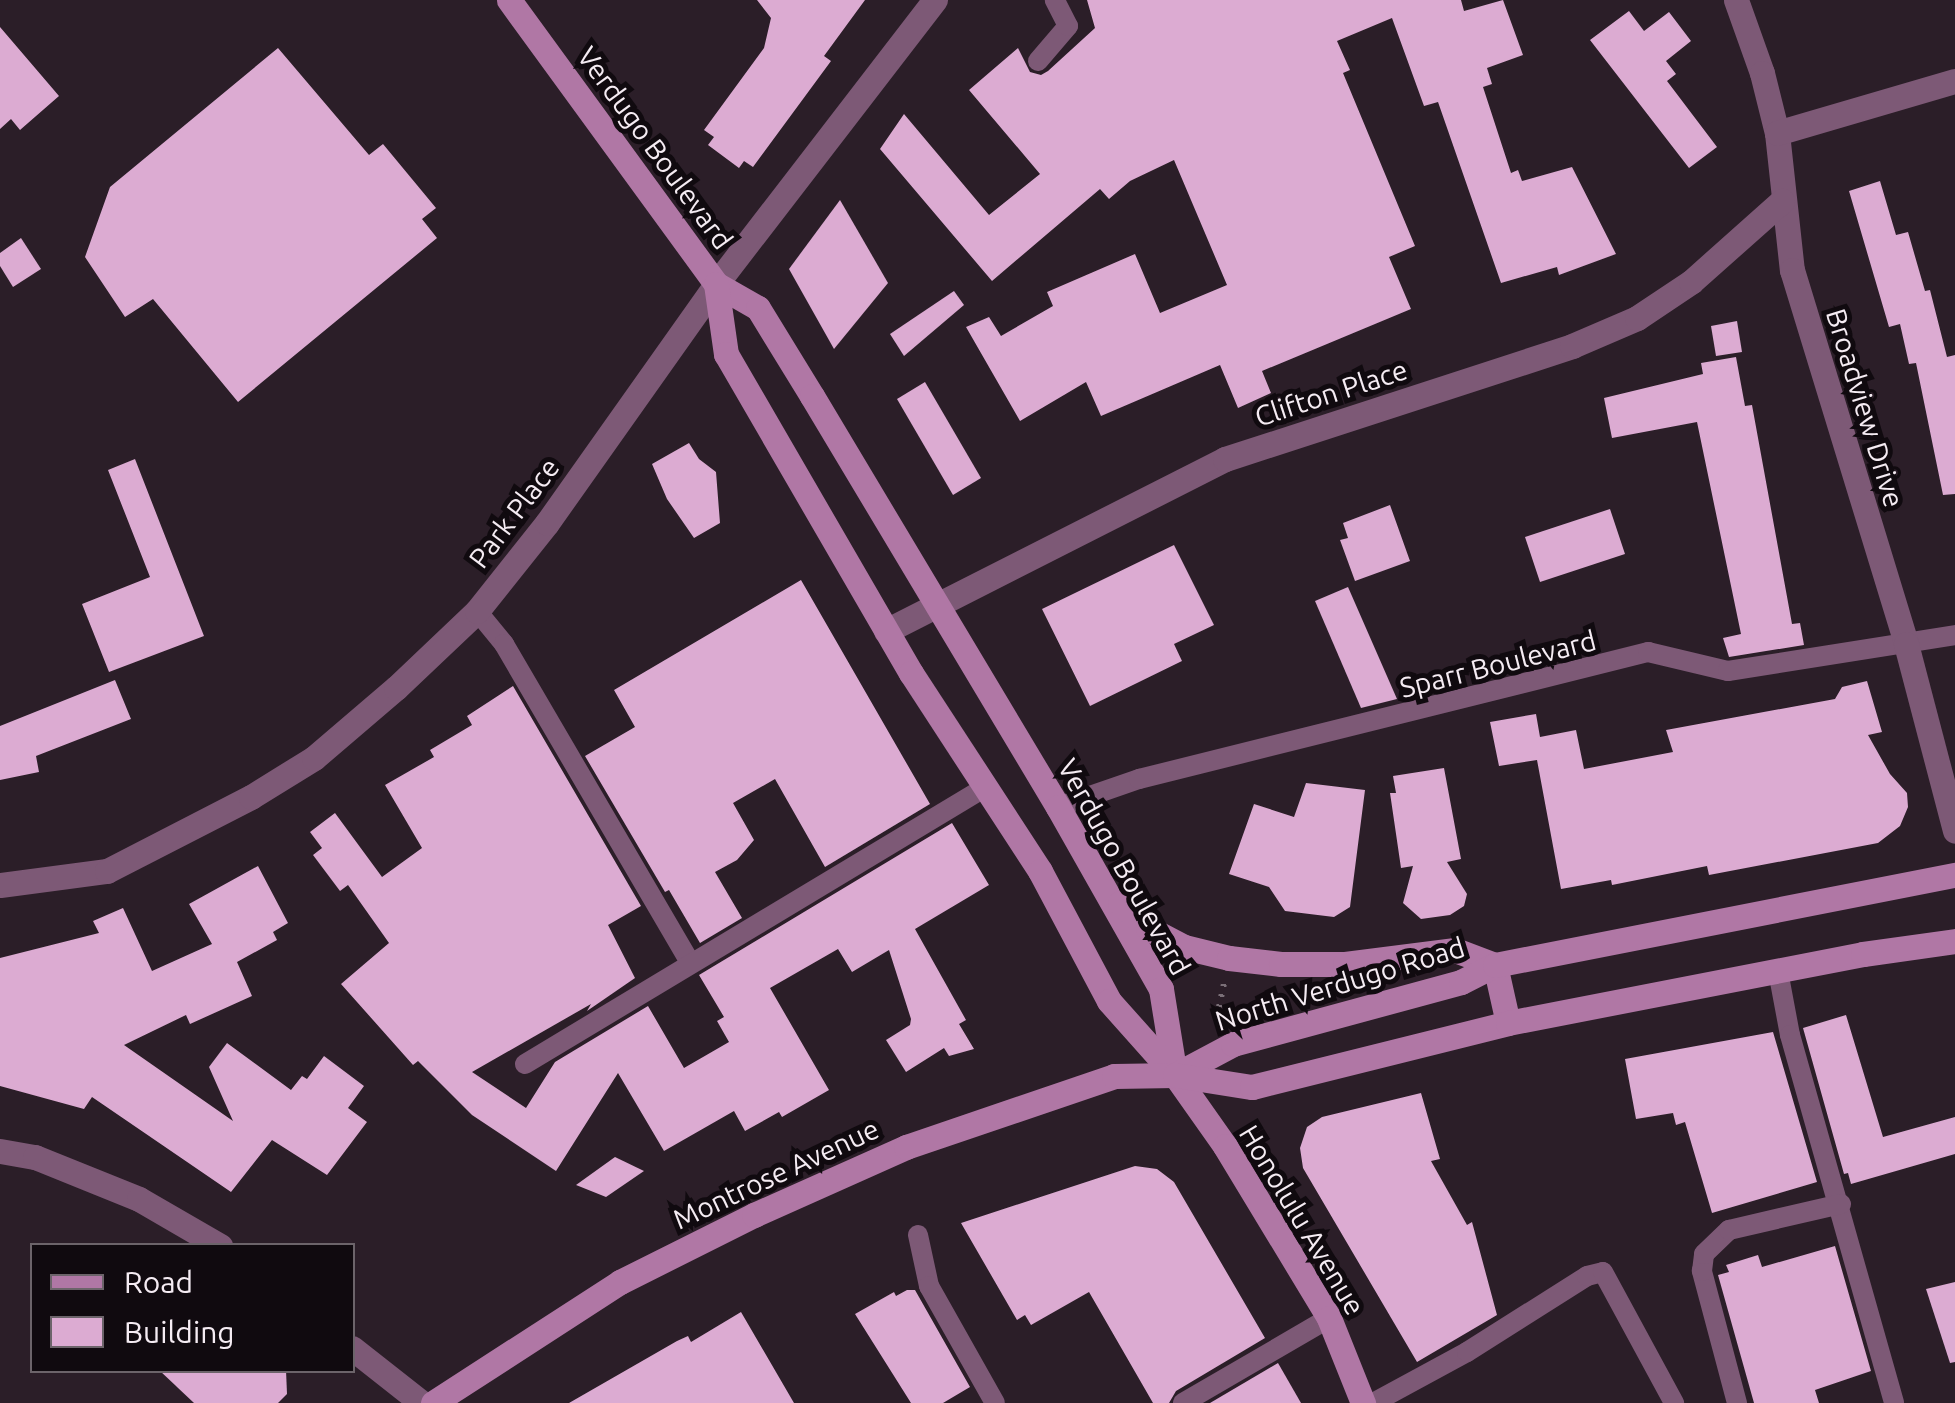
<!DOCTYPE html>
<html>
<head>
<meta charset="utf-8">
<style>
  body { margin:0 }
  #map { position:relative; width:1955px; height:1403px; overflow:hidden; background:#2b1e28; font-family:Ubuntu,sans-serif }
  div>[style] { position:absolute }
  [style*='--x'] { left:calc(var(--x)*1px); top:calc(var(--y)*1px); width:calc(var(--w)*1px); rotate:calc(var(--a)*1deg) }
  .building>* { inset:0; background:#dcabd2 }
  .path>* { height:6px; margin-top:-3px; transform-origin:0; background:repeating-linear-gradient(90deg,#7a6f77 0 2.5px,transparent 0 10.5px) }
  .lane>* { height:20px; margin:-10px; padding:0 10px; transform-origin:10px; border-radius:10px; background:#7d5976 }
  .street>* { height:25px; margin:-12.5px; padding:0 12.5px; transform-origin:12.5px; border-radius:12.5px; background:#7d5976 }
  .secondary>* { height:25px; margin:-12.5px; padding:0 12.5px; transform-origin:12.5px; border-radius:12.5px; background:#b077a5 }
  span { translate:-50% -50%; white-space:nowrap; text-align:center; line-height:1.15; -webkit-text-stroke:10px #100a0f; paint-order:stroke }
  .street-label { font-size:28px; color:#f5ecf3 }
  .legend { position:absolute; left:30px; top:1243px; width:325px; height:130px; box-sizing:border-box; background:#100a0f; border:2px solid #6c646a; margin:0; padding:12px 18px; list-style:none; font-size:30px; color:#f5ecf3 }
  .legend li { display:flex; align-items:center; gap:20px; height:50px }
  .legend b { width:50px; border:2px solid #6c646a }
</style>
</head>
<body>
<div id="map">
  <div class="building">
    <i style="clip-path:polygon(757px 0,865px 0,824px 56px,831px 61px,753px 167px,744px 161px,739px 168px,708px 145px,714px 137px,704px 130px,764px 48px,771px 18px)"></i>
    <i style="clip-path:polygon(1087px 0,1461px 0,1464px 11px,1503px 0,1523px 55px,1487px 68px,1492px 84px,1483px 87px,1511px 173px,1518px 170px,1522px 181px,1572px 167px,1616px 254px,1559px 275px,1557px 267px,1501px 283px,1438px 102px,1424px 106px,1392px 18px,1337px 41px,1350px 70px,1343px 73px,1415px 246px,1389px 257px,1411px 309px,1262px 371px,1271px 393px,1238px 408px,1220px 365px,1101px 416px,1086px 382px,1020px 421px,966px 327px,989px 317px,1001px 336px,1053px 306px,1047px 292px,1135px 254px,1160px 313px,1227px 285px,1174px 160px,1130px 181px,1109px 199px,1100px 189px,992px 281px,880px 149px,904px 114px,989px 215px,1040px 174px,969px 90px,1018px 48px,1030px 72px,1041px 75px,1048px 71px,1095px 28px)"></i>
    <i style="clip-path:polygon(1629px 11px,1644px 31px,1669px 12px,1691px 41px,1666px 61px,1676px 74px,1667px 81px,1717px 147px,1689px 168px,1590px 40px)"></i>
    <i style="clip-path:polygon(0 27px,59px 96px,20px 130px,11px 119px,0 129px)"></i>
    <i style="clip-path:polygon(278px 48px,369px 155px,383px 144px,436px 208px,422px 219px,437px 238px,238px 402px,153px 299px,125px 317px,85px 257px,110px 187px)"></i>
    <i style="clip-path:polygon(1880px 181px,1896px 235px,1908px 232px,1925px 291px,1930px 290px,1947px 357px,1955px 355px,1955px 494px,1943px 495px,1916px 363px,1909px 364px,1900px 324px,1889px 327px,1849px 191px)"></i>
    <i style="clip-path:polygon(840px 200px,888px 283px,834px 349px,789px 269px)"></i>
    <i style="clip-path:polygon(21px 238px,41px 269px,13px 287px,0 266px,0 253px)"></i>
    <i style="clip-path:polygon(954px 291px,964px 305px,904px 356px,890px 334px)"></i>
    <i style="clip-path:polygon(1737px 321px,1742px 352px,1716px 356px,1711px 326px)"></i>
    <i style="clip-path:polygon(1736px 357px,1745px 406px,1752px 405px,1792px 624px,1800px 623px,1804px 645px,1729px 657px,1723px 638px,1741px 634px,1697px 422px,1612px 438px,1604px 398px,1703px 374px,1701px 363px)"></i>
    <i style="clip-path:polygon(925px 382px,981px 478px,953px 495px,897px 399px)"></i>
    <i style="clip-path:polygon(689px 443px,699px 459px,716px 472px,720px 523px,694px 538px,667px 499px,652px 464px)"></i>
    <i style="clip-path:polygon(135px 459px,204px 636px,109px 672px,82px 604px,150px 577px,108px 470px)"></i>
    <i style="clip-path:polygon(1390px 505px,1410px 561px,1355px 581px,1340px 540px,1348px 538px,1343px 523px)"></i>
    <i style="clip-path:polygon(1610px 509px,1625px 554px,1540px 582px,1525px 537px)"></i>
    <i style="clip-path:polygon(1174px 545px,1214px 625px,1174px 644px,1182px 661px,1090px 706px,1042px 609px)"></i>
    <i style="clip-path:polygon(801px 580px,930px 804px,825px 867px,775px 779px,733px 803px,754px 840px,737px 860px,715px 872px,742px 918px,700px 943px,669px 890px,665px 892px,585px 756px,635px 727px,614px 690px)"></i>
    <i style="clip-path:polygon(1348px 587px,1397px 699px,1361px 708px,1315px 601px)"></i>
    <i style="clip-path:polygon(115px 680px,131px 719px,36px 756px,39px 772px,0 780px,0 726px)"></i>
    <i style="clip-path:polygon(1867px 681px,1882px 732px,1868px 735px,1890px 774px,1907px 793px,1908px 807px,1900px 826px,1878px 843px,1709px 875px,1707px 866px,1612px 885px,1611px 880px,1561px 889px,1537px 760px,1499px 766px,1490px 722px,1536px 714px,1540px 737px,1576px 730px,1584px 769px,1673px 752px,1666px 730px,1835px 699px,1842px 687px)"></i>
    <i style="clip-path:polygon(513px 686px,641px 906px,608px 925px,635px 978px,587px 1011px,591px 1004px,472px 1072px,526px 1108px,555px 1062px,648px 1006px,684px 1068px,729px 1042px,717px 1021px,724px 1017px,699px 975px,952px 823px,989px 885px,915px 929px,966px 1020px,959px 1024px,974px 1049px,949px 1056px,944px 1048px,906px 1072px,886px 1040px,910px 1025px,911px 1019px,889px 950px,852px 972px,838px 949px,770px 988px,829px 1090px,782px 1117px,779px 1112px,745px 1131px,734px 1111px,664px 1151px,618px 1073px,556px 1171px,472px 1115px,418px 1061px,413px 1065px,341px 984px,389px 943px,348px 885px,340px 891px,313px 855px,322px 848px,310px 832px,335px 813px,382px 877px,422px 848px,385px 785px,434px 757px,430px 750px,472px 725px,467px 716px)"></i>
    <i style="clip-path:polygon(1444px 768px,1461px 859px,1447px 862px,1467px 894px,1464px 906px,1450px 915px,1421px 919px,1403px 903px,1413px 866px,1401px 868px,1390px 793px,1396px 793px,1393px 776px)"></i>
    <i style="clip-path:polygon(1306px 783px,1365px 790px,1350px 907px,1334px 917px,1285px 911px,1269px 887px,1229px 874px,1254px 804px,1294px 817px)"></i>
    <i style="clip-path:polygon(258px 866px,288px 923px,273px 932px,277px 940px,237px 962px,252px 996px,190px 1024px,186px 1015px,124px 1045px,233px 1121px,209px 1067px,227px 1043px,291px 1090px,302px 1076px,307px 1079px,324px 1056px,364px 1086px,348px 1108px,367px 1122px,327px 1175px,272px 1140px,231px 1192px,92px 1097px,84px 1109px,0 1086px,0 958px,99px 933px,93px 921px,123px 908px,152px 971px,212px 944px,189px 904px)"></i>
    <i style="clip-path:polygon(1846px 1015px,1883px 1137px,1955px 1117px,1955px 1154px,1851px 1184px,1848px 1173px,1844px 1174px,1803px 1028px)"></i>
    <i style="clip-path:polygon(1773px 1032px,1817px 1182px,1712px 1213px,1685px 1122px,1676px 1125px,1673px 1113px,1636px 1119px,1625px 1059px)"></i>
    <i style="clip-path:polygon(1421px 1093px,1440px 1159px,1431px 1161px,1467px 1225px,1472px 1222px,1497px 1315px,1417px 1362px,1303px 1168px,1300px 1148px,1307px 1127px,1322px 1117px)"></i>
    <i style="clip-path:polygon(615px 1157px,644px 1171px,606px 1197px,576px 1185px)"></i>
    <i style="clip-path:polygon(1135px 1166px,1157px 1169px,1174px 1182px,1265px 1338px,1176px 1391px,1169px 1403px,1153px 1403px,1089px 1292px,1031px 1325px,1025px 1315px,1017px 1320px,961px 1223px)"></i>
    <i style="clip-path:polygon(1835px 1246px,1871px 1371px,1815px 1390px,1819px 1403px,1754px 1403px,1718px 1275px,1729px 1272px,1726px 1265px,1758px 1255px,1762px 1267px)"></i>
    <i style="clip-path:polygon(1955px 1282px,1955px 1362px,1950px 1363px,1926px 1289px)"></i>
    <i style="clip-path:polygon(907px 1290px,915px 1290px,970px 1387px,943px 1403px,911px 1403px,855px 1314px,894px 1292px,896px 1296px)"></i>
    <i style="clip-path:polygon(741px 1312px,794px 1403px,569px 1403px,677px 1341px,688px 1336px,691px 1342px)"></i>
    <i style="clip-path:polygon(1278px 1363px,1301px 1403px,1210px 1403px)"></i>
    <i style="clip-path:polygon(159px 1370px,286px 1370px,287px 1394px,278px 1403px,194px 1403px)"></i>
  </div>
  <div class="path">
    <i style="--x:1219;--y:1007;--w:25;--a:-78"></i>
  </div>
  <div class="lane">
    <i style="--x:1038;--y:61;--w:46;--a:-49.4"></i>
    <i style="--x:1068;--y:26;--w:29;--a:-117"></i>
    <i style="--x:477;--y:611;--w:43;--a:50.7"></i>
    <i style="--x:504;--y:644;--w:367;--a:59.7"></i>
    <i style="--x:1058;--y:807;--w:86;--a:-19.1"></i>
    <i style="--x:1139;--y:779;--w:525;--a:-14.01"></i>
    <i style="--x:1648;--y:652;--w:82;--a:13.4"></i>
    <i style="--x:1728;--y:671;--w:230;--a:-9"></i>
    <i style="--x:1778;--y:971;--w:65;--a:79.4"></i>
    <i style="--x:1790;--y:1035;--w:382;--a:74.2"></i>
    <i style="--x:525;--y:1064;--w:536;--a:-31.02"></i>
    <i style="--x:918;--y:1235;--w:52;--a:77.8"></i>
    <i style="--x:929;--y:1286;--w:134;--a:60.6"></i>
    <i style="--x:1183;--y:1403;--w:169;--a:-30.2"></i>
    <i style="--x:1373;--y:1403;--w:107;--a:-28.5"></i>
    <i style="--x:1467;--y:1352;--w:142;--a:-32.3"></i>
    <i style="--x:1587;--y:1276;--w:16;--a:-14"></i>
    <i style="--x:1603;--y:1272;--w:149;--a:61.5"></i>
    <i style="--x:1737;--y:1403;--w:137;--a:-104.9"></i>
    <i style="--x:1702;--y:1271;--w:17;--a:-83"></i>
    <i style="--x:1704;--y:1254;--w:35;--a:-44"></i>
    <i style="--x:1729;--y:1230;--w:115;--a:-13.1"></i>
  </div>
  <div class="street">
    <i style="--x:1736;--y:0;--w:77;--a:70.4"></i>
    <i style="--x:1762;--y:73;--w:62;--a:76"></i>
    <i style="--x:1777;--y:133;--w:138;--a:83.8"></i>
    <i style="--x:1792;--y:270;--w:391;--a:73"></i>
    <i style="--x:1906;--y:644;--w:193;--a:75.3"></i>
    <i style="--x:1777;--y:133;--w:185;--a:-16.3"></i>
    <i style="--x:886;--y:631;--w:380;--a:-26.9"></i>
    <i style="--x:1225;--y:459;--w:365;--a:-18"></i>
    <i style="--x:1572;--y:346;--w:71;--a:-23.3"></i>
    <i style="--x:1637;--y:318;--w:65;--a:-33.7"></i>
    <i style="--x:1691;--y:282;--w:122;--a:-41.7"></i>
    <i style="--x:0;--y:885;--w:108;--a:-7.5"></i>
    <i style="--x:107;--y:871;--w:162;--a:-27.2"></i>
    <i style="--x:251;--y:797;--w:74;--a:-31.8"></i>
    <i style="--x:314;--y:758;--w:108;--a:-40.5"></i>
    <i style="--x:396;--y:688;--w:112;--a:-43.5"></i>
    <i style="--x:477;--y:611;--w:112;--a:-51.5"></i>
    <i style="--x:547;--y:523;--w:293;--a:-54.7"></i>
    <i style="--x:716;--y:284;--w:359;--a:-52.4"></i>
    <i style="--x:0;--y:1151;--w:36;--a:10"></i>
    <i style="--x:35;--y:1157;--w:112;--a:22"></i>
    <i style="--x:139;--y:1199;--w:94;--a:30.1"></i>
    <i style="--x:352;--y:1348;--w:89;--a:38.2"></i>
  </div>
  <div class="secondary">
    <i style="--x:509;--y:0;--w:351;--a:53.9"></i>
    <i style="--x:716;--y:284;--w:48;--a:29.7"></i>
    <i style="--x:758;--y:308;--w:103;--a:58.5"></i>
    <i style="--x:812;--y:396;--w:479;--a:59.1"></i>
    <i style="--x:1058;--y:807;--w:209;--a:60.5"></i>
    <i style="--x:1161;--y:989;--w:87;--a:80.8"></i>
    <i style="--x:716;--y:284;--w:71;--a:81.9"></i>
    <i style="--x:726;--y:354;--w:369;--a:59.9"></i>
    <i style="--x:911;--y:673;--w:236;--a:56.9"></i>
    <i style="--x:1040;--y:871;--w:147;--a:62"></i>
    <i style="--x:1109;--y:1001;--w:99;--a:48.3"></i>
    <i style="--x:1175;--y:1075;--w:87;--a:54.8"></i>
    <i style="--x:1225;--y:1146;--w:201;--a:58.8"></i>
    <i style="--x:1329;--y:1318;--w:92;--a:68.2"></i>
    <i style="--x:1120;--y:903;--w:38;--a:42"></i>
    <i style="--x:1148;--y:928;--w:41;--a:27.8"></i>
    <i style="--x:1184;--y:947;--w:46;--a:13.7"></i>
    <i style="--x:1229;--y:958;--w:52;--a:6.6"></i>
    <i style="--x:1281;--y:964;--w:64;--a:0"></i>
    <i style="--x:1345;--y:964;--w:111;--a:-7.3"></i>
    <i style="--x:1455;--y:950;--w:43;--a:20.6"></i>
    <i style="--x:1495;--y:965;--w:59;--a:77.4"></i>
    <i style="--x:1175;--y:1075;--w:66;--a:-28.1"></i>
    <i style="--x:1233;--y:1044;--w:236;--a:-15.2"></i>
    <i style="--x:1461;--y:982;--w:38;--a:-27"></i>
    <i style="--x:1495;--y:965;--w:469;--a:-11.1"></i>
    <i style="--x:433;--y:1403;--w:223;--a:-32.9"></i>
    <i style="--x:620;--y:1282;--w:150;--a:-26.6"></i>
    <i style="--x:754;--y:1215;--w:167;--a:-24.1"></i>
    <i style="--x:906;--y:1147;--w:220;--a:-18.8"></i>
    <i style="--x:1114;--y:1076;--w:61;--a:-0.9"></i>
    <i style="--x:1175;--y:1075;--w:78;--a:8.9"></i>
    <i style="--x:1252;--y:1087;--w:264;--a:-14"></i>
    <i style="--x:1508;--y:1023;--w:362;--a:-11"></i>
    <i style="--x:1863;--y:954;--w:93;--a:-8"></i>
  </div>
  <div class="street-label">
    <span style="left:655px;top:148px;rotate:54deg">Verdugo Boulevard</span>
    <span style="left:1331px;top:393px;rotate:-18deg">Clifton Place</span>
    <span style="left:1865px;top:408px;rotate:73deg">Broadview Drive</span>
    <span style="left:514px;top:513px;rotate:-53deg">Park Place</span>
    <span style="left:1498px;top:664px;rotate:-14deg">Sparr Boulevard</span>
    <span style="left:1124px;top:867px;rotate:61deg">Verdugo Boulevard</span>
    <span style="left:1340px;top:984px;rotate:-17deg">North Verdugo Road</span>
    <span style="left:776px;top:1174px;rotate:-25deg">Montrose Avenue</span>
    <span style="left:1302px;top:1220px;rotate:59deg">Honolulu Avenue</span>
  </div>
  <ul class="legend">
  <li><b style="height:12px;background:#b077a5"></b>Road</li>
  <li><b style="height:28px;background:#dcabd2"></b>Building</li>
  </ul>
</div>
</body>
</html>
